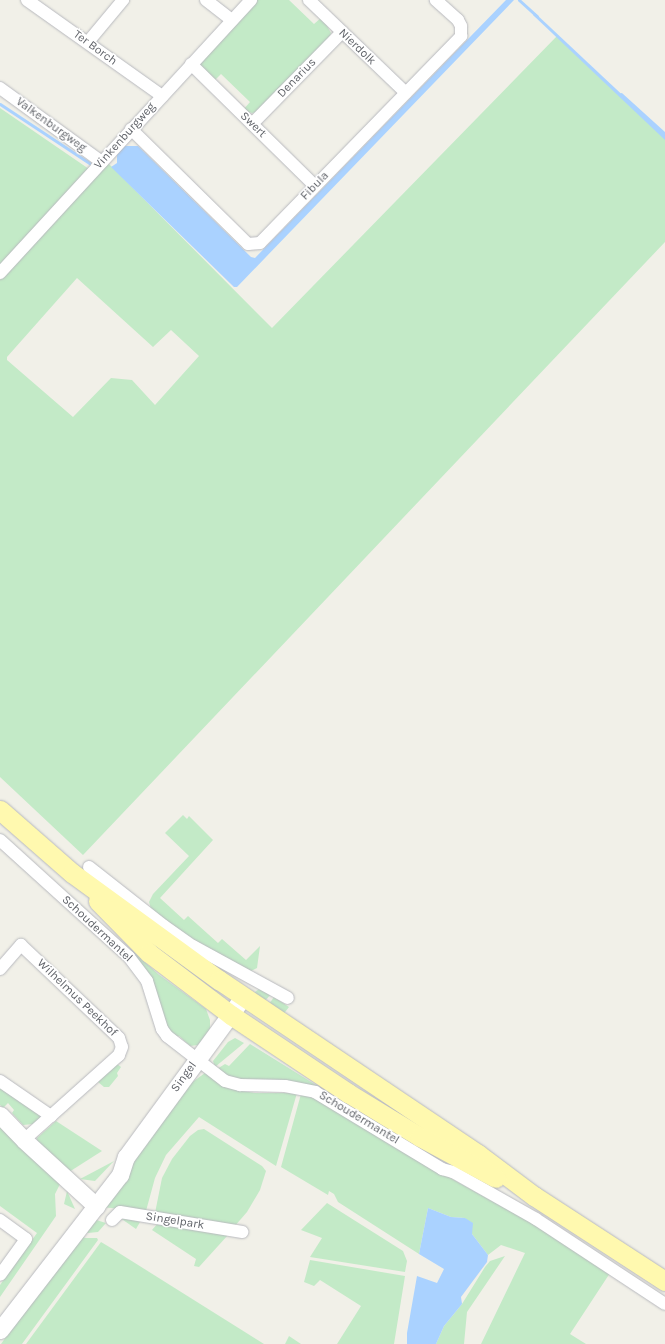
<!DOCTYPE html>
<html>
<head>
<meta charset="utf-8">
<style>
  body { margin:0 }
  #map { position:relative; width:665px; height:1344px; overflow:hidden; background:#f1f0e8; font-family:Karla,sans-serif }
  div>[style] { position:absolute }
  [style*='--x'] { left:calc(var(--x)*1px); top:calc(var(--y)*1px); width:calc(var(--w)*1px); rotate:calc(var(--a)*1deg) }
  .green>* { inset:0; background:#c3eac7 }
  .water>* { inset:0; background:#aad2ff }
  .stream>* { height:3px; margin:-1.5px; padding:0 1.5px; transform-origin:1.5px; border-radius:1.5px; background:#aad2ff }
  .roads { filter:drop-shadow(0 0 1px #b8b9be) drop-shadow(0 0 1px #b8b9be) }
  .street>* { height:12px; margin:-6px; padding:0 6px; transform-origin:6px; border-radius:6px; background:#fff }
  .secondary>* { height:17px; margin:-8.5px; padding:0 8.5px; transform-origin:8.5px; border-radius:8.5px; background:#fff }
  .primary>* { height:19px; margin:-9.5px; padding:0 9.5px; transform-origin:9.5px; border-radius:9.5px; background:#fff9af }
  span { translate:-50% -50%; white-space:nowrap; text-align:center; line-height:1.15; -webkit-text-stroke:3px #fff; paint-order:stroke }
  .street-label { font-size:12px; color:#5f6268 }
</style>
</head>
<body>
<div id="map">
  <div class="green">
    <i style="clip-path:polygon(256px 0,289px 0,314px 24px,322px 17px,331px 33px,329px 39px,257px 112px,252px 113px,243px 110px,250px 102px,221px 74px,214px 81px,197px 63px)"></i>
    <i style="clip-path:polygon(evenodd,557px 36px,665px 134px,665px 242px,83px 855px,0 777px,0 280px,108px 163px,272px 328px,557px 36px,77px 278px,153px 347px,171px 330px,199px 356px,155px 405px,132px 380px,111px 378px,73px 417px,7px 360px,7px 357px,77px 278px)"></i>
    <i style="clip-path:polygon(0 108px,89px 169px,0 266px)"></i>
    <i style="clip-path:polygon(183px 815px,187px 819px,189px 816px,213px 840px,160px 898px,184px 920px,188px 916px,218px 943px,222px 939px,246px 960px,260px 946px,257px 968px,251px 971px,213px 951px,188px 936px,151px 909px,149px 902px,153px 894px,189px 856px,165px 833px)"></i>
    <i style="clip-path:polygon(130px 949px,158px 974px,206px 1009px,210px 1020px,210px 1029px,198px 1045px,190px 1046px,179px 1036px,174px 1038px,167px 1028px,151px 979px)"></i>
    <i style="clip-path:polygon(259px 989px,271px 994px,265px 1001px,269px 1004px,274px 997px,289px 1007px,282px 1016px,254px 997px,255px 992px)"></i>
    <i style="clip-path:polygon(235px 1038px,244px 1043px,215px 1067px,213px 1061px,228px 1042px)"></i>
    <i style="clip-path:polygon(250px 1044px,316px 1085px,319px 1088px,232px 1079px,217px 1069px,225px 1064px,229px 1066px)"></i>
    <i style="clip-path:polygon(117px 1064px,121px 1067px,117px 1073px,118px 1076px,109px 1087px,104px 1087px,98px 1082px)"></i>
    <i style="clip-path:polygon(205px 1073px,231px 1089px,255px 1093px,297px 1093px,276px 1166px,199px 1117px,166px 1155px,155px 1178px,146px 1211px,100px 1207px,187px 1086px)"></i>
    <i style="clip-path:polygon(0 1084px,44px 1115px,33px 1124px,23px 1125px,12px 1113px,14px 1110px,8px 1103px,3px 1108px,0 1105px)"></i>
    <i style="clip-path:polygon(301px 1094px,320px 1100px,389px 1144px,539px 1227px,610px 1273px,570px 1334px,586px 1344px,481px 1344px,525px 1253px,501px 1245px,488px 1255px,472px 1234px,465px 1218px,451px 1217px,428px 1208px,419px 1254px,338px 1202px,334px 1194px,329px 1191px,328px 1195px,281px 1167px)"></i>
    <i style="clip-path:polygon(56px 1121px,102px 1151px,69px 1172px,37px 1142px,37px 1138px)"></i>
    <i style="clip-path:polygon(0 1124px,60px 1184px,55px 1194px,56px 1216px,0 1297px,0 1285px,37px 1233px,0 1206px)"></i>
    <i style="clip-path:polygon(204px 1129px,262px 1166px,266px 1171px,260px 1190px,247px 1212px,234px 1227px,155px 1213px,162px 1178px,172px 1159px,190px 1136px,198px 1130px)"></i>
    <i style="clip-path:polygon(114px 1161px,95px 1181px,80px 1179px)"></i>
    <i style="clip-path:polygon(67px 1191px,75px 1209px,64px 1204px)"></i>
    <i style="clip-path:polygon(327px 1203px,403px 1251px,407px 1261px,405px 1272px,310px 1257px,322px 1238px,301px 1230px)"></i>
    <i style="clip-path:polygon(116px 1215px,140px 1222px,136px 1229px)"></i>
    <i style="clip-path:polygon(93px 1219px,106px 1223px,98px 1232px,88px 1233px,83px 1230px)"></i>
    <i style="clip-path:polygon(158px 1223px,228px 1235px,199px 1267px,194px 1266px,196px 1259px,152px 1230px)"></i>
    <i style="clip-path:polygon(80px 1234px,85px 1238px,97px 1238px,98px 1240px,22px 1344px,1px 1344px)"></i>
    <i style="clip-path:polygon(101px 1242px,111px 1248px,264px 1344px,26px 1344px)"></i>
    <i style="clip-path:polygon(505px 1256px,467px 1312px,464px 1344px,436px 1344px,444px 1326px,462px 1304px,485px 1267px,490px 1261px)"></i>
    <i style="clip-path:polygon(310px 1260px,405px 1276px,394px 1344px,337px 1344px,361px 1306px,320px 1280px,314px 1286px,304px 1282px)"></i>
    <i style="clip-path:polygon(289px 1336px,301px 1344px,285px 1344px)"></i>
  </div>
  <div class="water">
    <i style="clip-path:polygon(506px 0,514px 0,237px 287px,234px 287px,111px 167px,117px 163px,117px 154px,124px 146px,138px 146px,251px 257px,255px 258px)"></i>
    <i style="clip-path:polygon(535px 13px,665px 135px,665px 140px,533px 15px)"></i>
    <i style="clip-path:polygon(428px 1208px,451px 1217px,465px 1218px,473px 1223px,472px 1234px,488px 1255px,487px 1262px,461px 1297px,462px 1304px,444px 1326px,436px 1344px,407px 1344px,407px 1333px,417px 1276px,437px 1283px,444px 1269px,419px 1254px)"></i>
  </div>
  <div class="stream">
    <i style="--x:519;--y:0;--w:24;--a:42"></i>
    <i style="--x:621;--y:94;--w:59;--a:42.3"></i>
    <i style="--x:0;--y:104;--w:107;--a:33.5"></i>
  </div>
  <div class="roads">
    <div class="street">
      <i style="--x:27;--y:0;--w:166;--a:35.4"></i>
      <i style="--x:206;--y:0;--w:33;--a:38"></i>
      <i style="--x:309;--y:0;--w:134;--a:43.8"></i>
      <i style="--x:88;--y:42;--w:55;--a:-50.2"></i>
      <i style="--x:191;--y:64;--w:174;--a:44.5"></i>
      <i style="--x:0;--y:88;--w:126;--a:36"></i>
      <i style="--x:252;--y:124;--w:129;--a:-45.6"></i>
      <i style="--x:131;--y:129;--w:164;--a:44.5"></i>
      <i style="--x:248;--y:244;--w:12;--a:-5"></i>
      <i style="--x:260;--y:243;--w:289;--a:-45.8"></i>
      <i style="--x:461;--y:36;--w:10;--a:-90"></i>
      <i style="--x:461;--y:26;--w:7;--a:-117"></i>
      <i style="--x:458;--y:20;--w:30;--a:-138"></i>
      <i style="--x:0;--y:273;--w:371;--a:-47.4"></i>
      <i style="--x:0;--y:840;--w:174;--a:42.2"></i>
      <i style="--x:129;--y:957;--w:30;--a:53"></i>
      <i style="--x:147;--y:981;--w:50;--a:72.6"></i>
      <i style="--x:162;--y:1029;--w:9;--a:54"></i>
      <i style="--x:167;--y:1036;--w:73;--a:37.8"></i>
      <i style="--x:225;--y:1081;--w:16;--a:15"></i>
      <i style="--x:240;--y:1085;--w:45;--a:1.3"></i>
      <i style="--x:285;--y:1086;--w:31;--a:11"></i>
      <i style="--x:315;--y:1092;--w:149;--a:31.2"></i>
      <i style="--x:442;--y:1169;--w:11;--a:15"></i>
      <i style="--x:453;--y:1172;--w:95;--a:29.5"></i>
      <i style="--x:536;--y:1219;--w:154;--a:33.4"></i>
      <i style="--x:89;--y:867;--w:95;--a:38.2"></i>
      <i style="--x:164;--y:926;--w:35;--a:35"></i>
      <i style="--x:193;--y:946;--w:108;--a:28.7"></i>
      <i style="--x:0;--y:969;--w:32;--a:-49"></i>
      <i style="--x:21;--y:945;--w:135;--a:43.5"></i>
      <i style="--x:119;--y:1038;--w:9;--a:72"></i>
      <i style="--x:122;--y:1047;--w:9;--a:111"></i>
      <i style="--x:119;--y:1055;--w:127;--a:138.2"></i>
      <i style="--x:0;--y:1081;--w:62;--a:34.5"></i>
      <i style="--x:0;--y:1220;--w:32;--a:36"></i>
      <i style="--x:26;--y:1239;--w:44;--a:125.8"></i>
      <i style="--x:112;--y:1220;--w:11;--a:-45"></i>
      <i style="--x:120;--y:1212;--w:124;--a:9.3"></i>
    </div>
    <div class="secondary">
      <i style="--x:0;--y:1115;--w:35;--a:46"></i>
      <i style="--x:24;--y:1140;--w:98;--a:42.5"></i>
      <i style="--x:0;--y:1330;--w:196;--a:-52.3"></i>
      <i style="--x:120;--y:1175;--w:19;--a:-72"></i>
      <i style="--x:126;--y:1157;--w:198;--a:-53.8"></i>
    </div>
    <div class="primary">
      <i style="--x:0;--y:810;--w:96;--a:41.2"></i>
      <i style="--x:72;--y:873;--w:182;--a:36.1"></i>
      <i style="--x:219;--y:980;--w:312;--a:33.9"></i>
      <i style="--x:478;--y:1154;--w:70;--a:36.9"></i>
      <i style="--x:534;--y:1196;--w:156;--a:33"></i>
      <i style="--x:98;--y:901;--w:73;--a:45.6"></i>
      <i style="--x:149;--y:953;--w:103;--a:37.1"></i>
      <i style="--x:231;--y:1015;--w:141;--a:33.7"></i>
      <i style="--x:348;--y:1093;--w:84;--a:31.4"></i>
      <i style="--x:420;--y:1137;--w:86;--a:28.3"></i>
    </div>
  </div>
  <div class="street-label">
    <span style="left:357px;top:47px;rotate:44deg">Nierdolk</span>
    <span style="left:95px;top:48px;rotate:36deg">Ter Borch</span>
    <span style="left:297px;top:78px;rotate:-46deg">Denarius</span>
    <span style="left:51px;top:125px;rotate:36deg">Valkenburgweg</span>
    <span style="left:253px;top:125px;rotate:44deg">Swert</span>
    <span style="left:125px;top:136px;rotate:-48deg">Vinkenburgweg</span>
    <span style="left:315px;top:186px;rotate:-46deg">Fibula</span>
    <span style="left:97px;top:929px;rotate:43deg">Schoudermantel</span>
    <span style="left:77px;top:998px;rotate:44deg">Wilhelmus Peekhof</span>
    <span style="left:184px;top:1077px;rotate:-54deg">Singel</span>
    <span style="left:359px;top:1118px;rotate:31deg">Schoudermantel</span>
    <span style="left:175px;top:1221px;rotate:9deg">Singelpark</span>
  </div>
</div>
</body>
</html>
